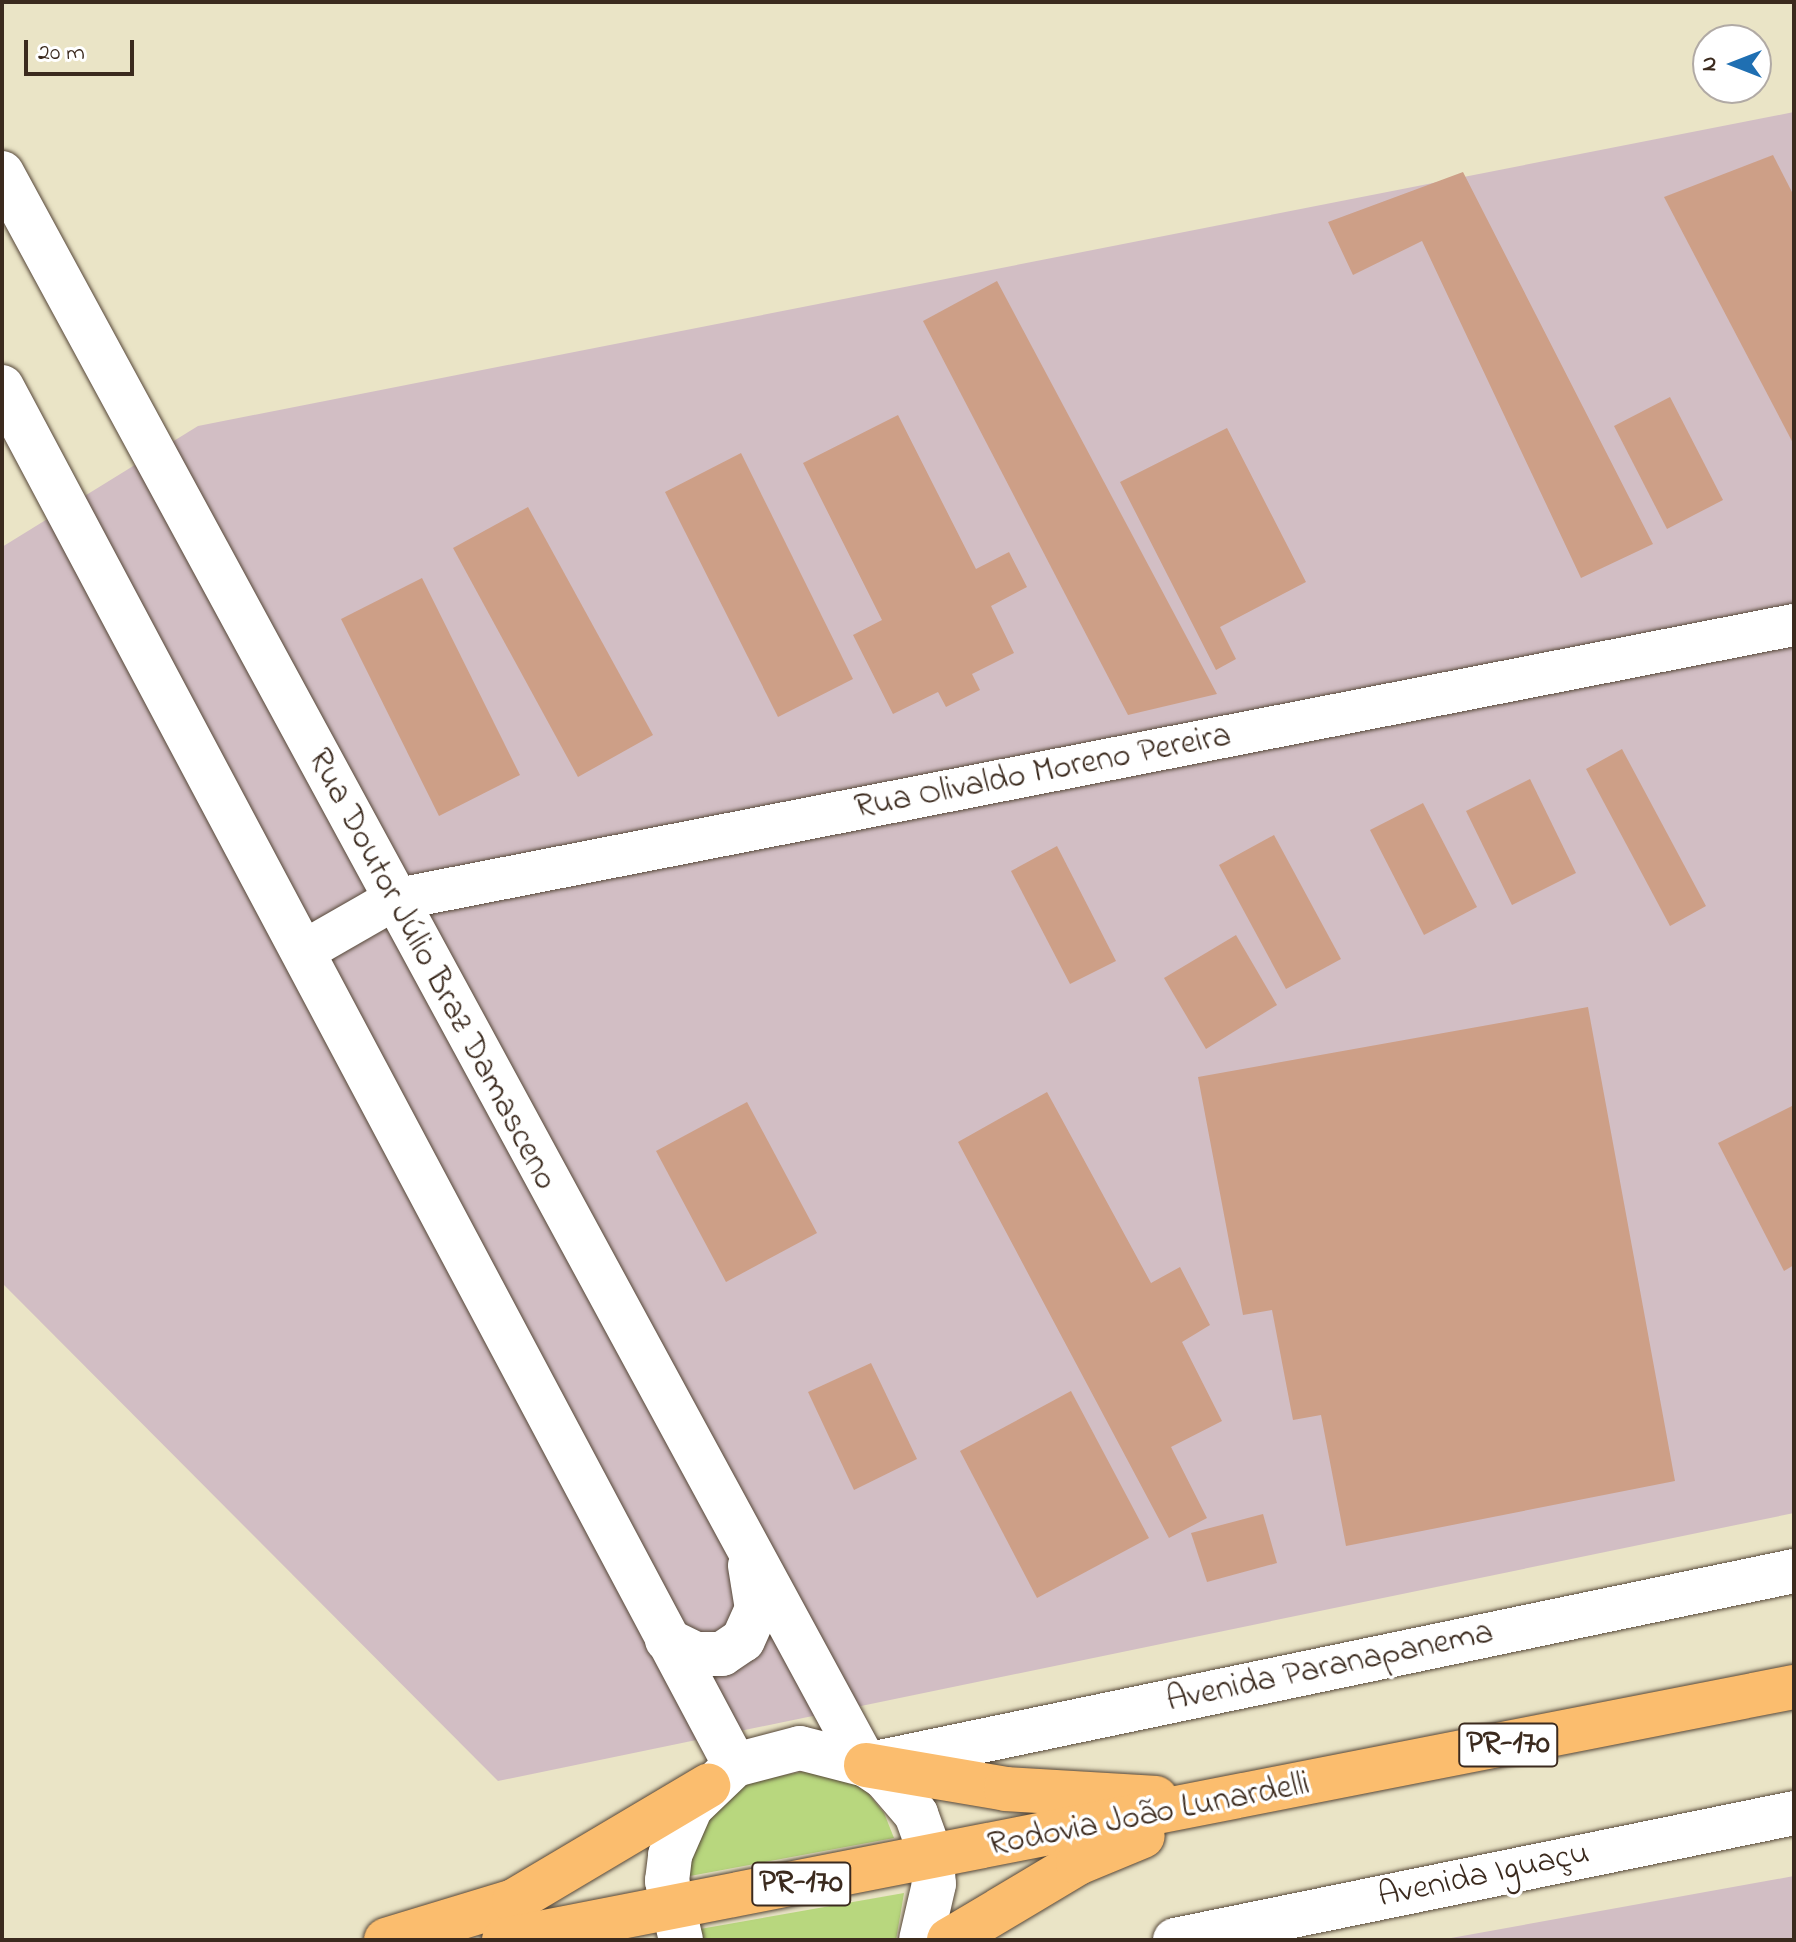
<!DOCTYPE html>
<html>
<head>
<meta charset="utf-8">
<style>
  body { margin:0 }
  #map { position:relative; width:1796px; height:1942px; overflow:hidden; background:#eae4c6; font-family:"Indie Flower",sans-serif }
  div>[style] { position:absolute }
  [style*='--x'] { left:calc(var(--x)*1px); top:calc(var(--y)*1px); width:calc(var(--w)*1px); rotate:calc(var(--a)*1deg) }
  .industrial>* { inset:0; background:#d2bec4 }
  .green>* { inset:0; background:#b8d77e }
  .building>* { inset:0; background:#cd9f87 }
  .roads { filter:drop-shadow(0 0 2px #554637) drop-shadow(0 0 2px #554637) }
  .minor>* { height:42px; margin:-21px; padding:0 21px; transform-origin:21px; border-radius:21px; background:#fff }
  .tertiary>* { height:44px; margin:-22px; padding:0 22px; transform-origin:22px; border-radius:22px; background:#fff }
  .trunk>* { height:44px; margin:-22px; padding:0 22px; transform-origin:22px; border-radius:22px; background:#fbbd6e }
  span { translate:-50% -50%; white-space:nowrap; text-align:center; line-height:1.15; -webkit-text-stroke:7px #fff; paint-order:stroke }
  .shield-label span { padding:2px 6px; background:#fff; border:2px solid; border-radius:6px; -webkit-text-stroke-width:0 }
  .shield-label { font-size:32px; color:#3b2a1e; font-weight:700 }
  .street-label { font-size:34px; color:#3b2a1e }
  .frame { position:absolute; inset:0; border:4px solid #3b2a1e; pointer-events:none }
  .north { position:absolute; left:1692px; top:24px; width:80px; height:80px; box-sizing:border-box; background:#fff; border:2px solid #b1aaa5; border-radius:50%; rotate:270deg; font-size:22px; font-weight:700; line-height:32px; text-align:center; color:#3b2a1e }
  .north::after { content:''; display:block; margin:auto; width:28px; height:36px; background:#1f6fb2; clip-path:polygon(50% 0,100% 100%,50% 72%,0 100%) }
  .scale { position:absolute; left:24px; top:40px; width:110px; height:36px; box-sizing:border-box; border:4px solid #3b2a1e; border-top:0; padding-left:10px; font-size:24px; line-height:28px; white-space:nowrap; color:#3b2a1e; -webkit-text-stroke:6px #fff; paint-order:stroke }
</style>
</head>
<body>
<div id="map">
  <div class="industrial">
    <i style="clip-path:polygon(1794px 112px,1794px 1513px,498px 1781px,2px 1283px,2px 547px,198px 426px)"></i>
    <i style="clip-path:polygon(1794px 1876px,1794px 1940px,1440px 1940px)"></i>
  </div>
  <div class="green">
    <i style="clip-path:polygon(806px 1771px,842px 1776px,866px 1791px,884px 1813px,894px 1838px,690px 1876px,688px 1850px,723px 1796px,752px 1781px)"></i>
    <i style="clip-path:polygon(904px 1893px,896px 1940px,703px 1940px,700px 1929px)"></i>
  </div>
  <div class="building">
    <i style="clip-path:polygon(1773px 155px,1794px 196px,1794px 445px,1664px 197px)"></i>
    <i style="clip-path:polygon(1463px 172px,1653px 544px,1581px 578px,1422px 241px,1353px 275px,1328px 222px)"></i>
    <i style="clip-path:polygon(997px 281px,1217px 694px,1128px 715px,923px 321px)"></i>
    <i style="clip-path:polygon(1670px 397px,1723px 500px,1667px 529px,1614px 426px)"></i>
    <i style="clip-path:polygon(898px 415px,976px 569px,1009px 552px,1027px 587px,991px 606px,1014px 653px,972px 674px,980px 690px,946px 707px,938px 692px,893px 714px,853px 635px,882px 620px,803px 463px)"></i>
    <i style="clip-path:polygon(1227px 428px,1306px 582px,1220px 627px,1236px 659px,1216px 670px,1120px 482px)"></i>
    <i style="clip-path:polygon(741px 453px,853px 679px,778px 717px,665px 492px)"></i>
    <i style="clip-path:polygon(528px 507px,653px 735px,578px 777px,453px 548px)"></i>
    <i style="clip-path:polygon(422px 578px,520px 775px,439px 816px,341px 619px)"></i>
    <i style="clip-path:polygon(1622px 749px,1706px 906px,1670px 926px,1586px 769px)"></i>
    <i style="clip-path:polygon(1530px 779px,1576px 873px,1512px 905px,1466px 811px)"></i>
    <i style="clip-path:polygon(1423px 803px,1477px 907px,1424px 935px,1370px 830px)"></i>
    <i style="clip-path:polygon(1274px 835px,1341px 959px,1286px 989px,1219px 865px)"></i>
    <i style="clip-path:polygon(1057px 846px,1116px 961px,1070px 984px,1011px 871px)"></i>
    <i style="clip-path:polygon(1236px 935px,1277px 1005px,1206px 1049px,1164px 978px)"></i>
    <i style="clip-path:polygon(1588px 1007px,1675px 1481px,1346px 1546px,1321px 1415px,1293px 1420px,1272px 1310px,1243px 1315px,1198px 1077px)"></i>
    <i style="clip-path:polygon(1047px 1092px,1151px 1283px,1180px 1267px,1210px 1325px,1182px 1342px,1222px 1421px,1171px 1447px,1207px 1518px,1169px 1538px,958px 1142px)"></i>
    <i style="clip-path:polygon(747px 1102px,817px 1233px,726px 1282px,656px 1151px)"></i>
    <i style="clip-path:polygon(1794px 1105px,1794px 1265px,1784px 1271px,1718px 1143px)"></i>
    <i style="clip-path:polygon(871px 1363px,917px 1459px,854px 1490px,808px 1392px)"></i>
    <i style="clip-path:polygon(1071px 1391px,1149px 1538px,1037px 1598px,960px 1451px)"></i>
    <i style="clip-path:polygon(1263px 1514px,1277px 1563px,1207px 1582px,1191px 1533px)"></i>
  </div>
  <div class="roads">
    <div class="minor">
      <i style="--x:304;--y:951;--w:103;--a:-29.8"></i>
      <i style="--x:393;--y:900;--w:1428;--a:-11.11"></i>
    </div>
    <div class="tertiary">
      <i style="--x:2;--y:173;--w:1811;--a:61.51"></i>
      <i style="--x:866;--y:1765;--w:948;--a:-11.81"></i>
      <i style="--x:2;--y:387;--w:1561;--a:61.99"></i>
      <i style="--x:667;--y:1640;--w:32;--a:26"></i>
      <i style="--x:696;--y:1654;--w:26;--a:0"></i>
      <i style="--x:722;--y:1654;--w:25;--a:-34"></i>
      <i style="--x:743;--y:1640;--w:34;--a:-66"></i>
      <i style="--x:757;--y:1609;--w:44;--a:-99.2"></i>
      <i style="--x:681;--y:1940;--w:61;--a:-103.3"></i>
      <i style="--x:667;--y:1881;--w:26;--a:-83"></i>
      <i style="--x:670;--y:1855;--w:52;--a:-66.4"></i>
      <i style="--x:691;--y:1807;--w:61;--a:-43.7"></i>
      <i style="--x:735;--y:1765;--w:67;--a:-14.7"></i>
      <i style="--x:800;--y:1748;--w:68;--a:14.4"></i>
      <i style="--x:866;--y:1765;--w:23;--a:34"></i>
      <i style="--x:885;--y:1778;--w:48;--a:49.3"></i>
      <i style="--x:916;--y:1814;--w:47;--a:70"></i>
      <i style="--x:932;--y:1858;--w:26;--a:86"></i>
      <i style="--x:934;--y:1884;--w:57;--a:103.1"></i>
      <i style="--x:1175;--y:1940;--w:632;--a:-11.59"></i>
    </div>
    <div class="trunk">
      <i style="--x:866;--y:1765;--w:142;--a:9.7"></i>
      <i style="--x:1006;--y:1789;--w:150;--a:3.4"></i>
      <i style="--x:386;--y:1940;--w:134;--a:-16.9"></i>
      <i style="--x:514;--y:1901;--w:226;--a:-30.7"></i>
      <i style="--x:504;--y:1940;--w:1315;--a:-11.1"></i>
      <i style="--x:949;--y:1940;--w:150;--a:-30.8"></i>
      <i style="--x:1078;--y:1863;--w:70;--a:-22.6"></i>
    </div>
  </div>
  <div class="shield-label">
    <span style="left:1508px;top:1745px">PR-170</span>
    <span style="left:801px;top:1884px">PR-170</span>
  </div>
  <div class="street-label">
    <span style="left:1043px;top:773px;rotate:-11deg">Rua Olivaldo Moreno Pereira</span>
    <span style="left:431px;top:970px;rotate:62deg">Rua Doutor Júlio Braz Damasceno</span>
    <span style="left:1330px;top:1668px;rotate:-12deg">Avenida Paranapanema</span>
    <span style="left:1149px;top:1816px;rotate:-11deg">Rodovia João Lunardelli</span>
    <span style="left:1484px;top:1876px;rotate:-12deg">Avenida Iguaçu</span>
  </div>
  <div class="frame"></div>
  <div class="north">N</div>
  <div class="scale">20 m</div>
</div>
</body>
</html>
